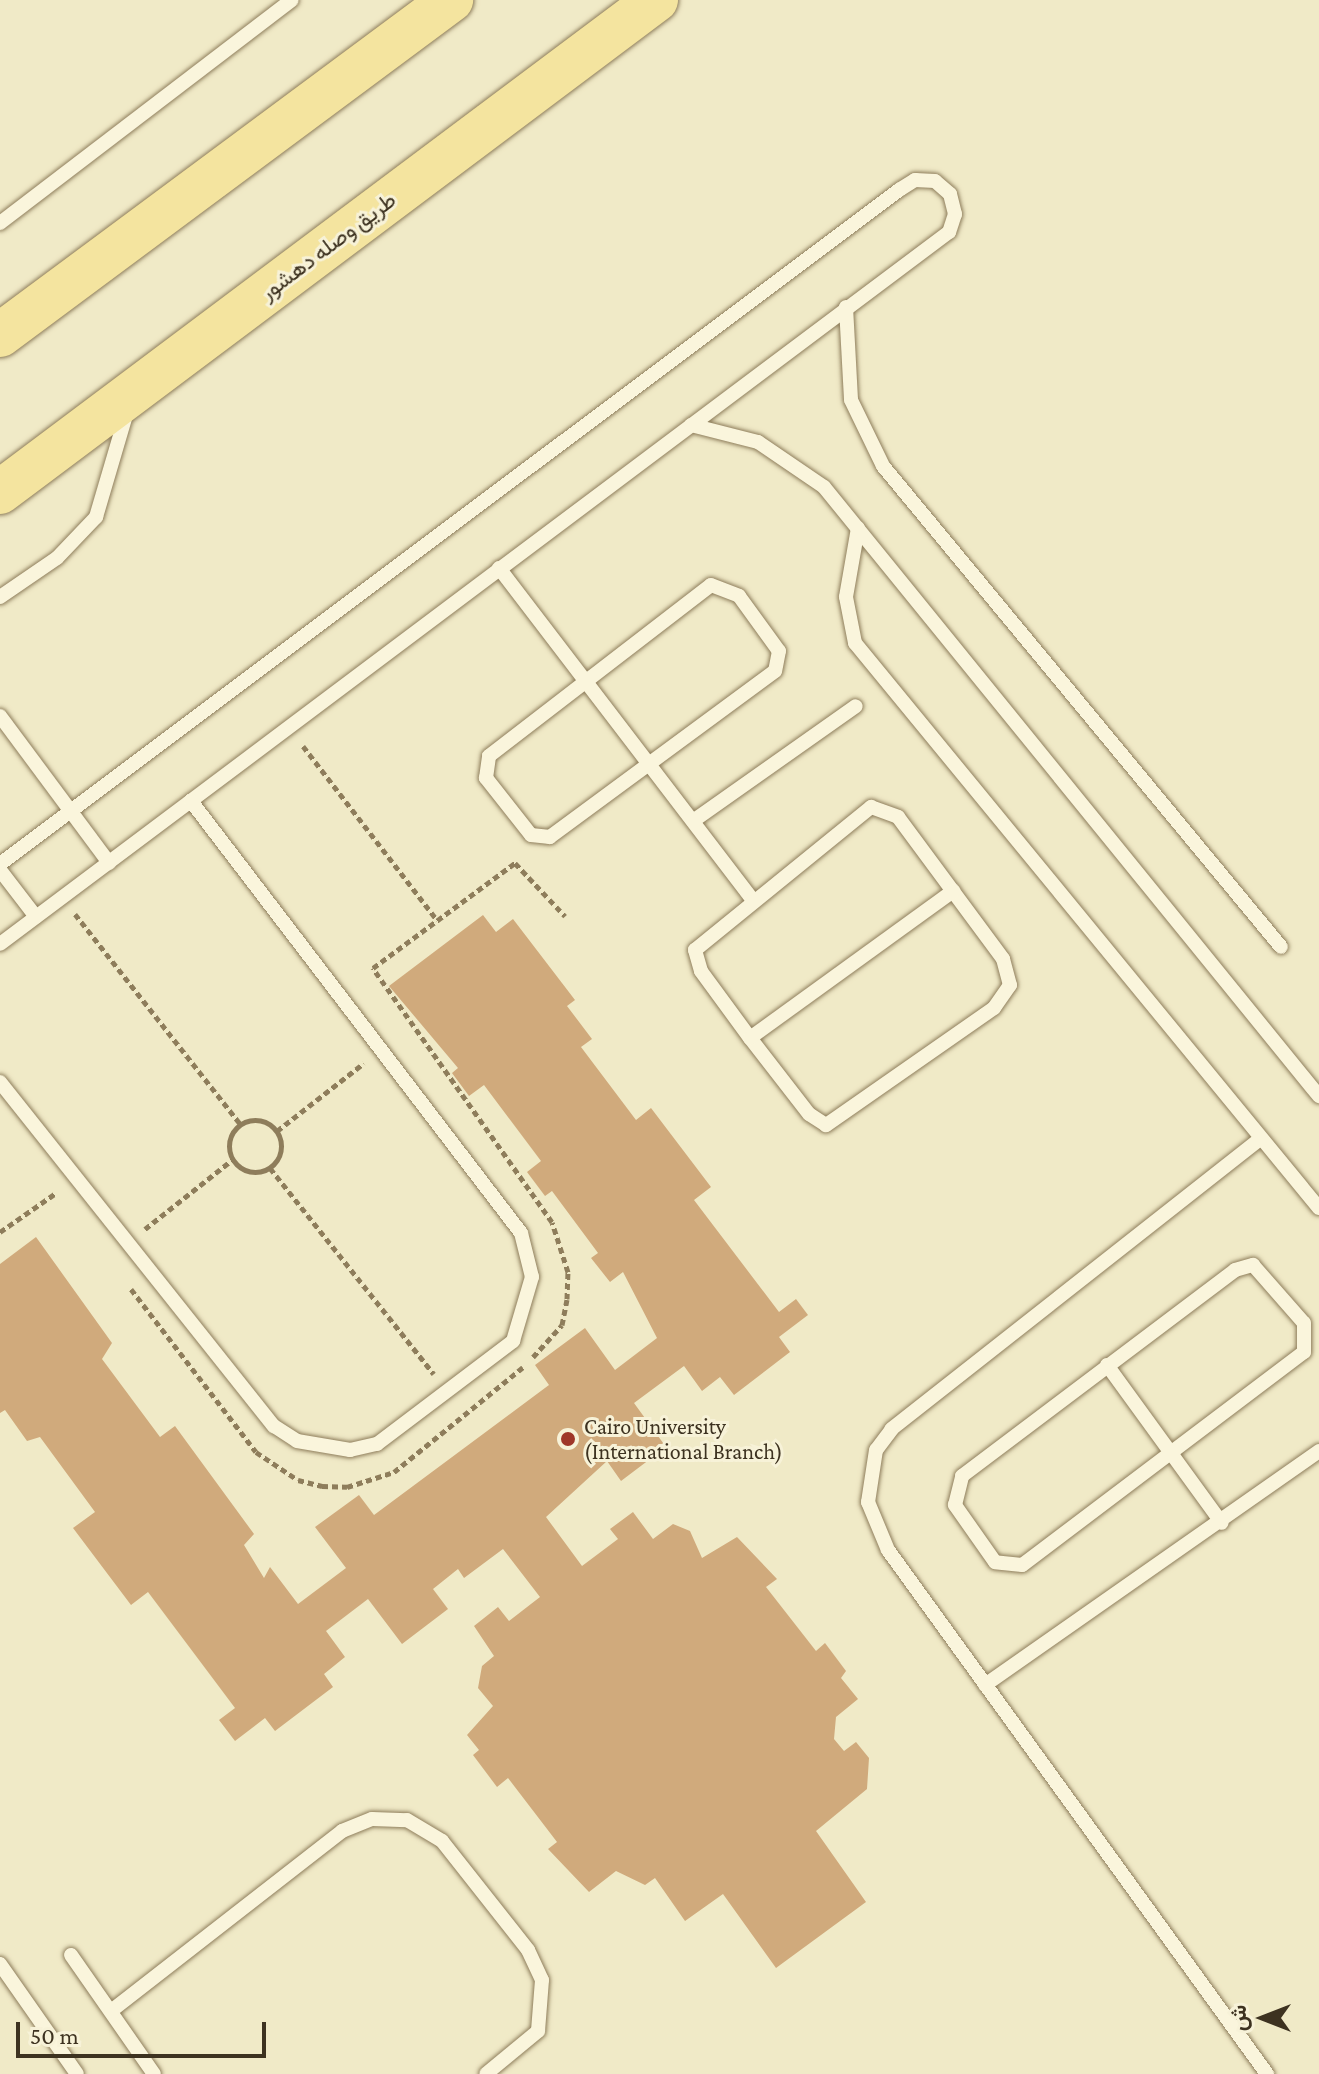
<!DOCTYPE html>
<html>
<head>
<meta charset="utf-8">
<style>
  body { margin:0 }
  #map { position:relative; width:1319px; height:2074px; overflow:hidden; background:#f0eac7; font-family:"Crimson Pro",Vazirmatn,serif }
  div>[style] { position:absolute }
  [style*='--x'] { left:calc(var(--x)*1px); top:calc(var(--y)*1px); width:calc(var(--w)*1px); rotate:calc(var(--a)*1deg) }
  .building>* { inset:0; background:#d0aa7c }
  .path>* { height:5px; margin-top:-2.5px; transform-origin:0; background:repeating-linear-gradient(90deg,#8e7d5b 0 6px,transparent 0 10px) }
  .path>.ring { margin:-2.5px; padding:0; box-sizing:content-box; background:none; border:5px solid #8e7d5b; border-radius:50% }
  .roads { filter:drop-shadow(0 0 2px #8e7d5b) drop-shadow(0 0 2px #8e7d5b) }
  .lane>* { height:14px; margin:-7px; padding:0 7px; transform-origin:7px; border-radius:7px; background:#faf5dc }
  .primary>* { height:44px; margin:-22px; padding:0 22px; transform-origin:22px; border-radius:22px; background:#f4e49f }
  .dots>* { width:22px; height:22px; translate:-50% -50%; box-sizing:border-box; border:4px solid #f7f2d8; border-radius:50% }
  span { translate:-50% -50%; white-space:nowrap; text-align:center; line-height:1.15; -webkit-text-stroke:6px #f7f2d8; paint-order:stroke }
  .street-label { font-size:22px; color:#3d3220 }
  .poi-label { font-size:22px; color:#3d3220 }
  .left { translate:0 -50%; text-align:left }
  .north { position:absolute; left:1223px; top:1978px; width:80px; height:80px; -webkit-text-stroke:6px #f7f2d8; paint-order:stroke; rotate:270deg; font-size:22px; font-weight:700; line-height:32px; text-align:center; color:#3d3220 }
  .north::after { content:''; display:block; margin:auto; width:28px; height:36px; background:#3d3220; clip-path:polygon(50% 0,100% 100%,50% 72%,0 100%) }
  .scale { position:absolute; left:16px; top:2022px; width:250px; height:36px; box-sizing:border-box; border:4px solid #3d3220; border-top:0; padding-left:10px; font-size:24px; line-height:28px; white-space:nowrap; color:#3d3220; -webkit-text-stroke:6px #f7f2d8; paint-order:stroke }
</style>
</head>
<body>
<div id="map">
  <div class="building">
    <i style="clip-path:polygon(483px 915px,496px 932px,513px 919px,575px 1000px,567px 1006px,592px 1039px,581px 1047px,636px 1120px,651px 1108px,711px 1187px,694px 1200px,779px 1312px,796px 1299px,808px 1315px,779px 1337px,790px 1352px,734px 1395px,720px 1377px,702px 1391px,684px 1366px,634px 1403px,666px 1447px,621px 1481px,607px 1461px,546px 1517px,582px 1566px,618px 1539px,610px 1529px,633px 1512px,653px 1539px,673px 1524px,690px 1531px,702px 1558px,737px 1537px,777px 1579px,766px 1587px,816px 1651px,825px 1643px,846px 1671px,841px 1678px,858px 1699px,836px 1717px,834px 1739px,844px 1751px,856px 1742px,869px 1758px,867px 1789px,816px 1831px,866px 1902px,776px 1968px,723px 1894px,685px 1921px,655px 1878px,645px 1885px,616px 1871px,589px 1892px,548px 1849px,557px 1842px,508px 1778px,497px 1787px,473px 1755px,479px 1750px,467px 1735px,493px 1706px,478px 1688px,482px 1666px,494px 1656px,474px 1626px,498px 1607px,509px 1621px,540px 1597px,503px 1549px,464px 1578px,458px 1569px,433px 1589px,448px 1609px,402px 1644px,368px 1599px,326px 1631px,345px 1657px,324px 1674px,333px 1687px,275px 1731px,265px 1718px,235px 1741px,219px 1720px,235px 1708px,148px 1592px,131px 1605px,73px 1528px,95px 1512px,40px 1437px,27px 1441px,5px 1410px,0 1413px,0 1264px,36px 1237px,112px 1343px,102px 1359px,160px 1437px,175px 1426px,254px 1534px,244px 1545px,264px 1578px,270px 1567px,298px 1604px,346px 1568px,315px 1527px,359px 1495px,374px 1515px,549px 1385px,535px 1365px,585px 1328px,615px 1370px,657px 1338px,623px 1272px,610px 1282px,591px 1258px,598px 1253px,552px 1191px,545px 1196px,527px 1172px,541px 1161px,484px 1085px,469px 1096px,452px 1073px,458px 1068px,389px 986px)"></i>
  </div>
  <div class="path">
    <i style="--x:303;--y:746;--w:220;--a:52.4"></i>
    <i style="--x:75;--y:914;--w:267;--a:51.8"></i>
    <i class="ring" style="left:229px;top:1120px;width:47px;height:47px"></i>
    <i style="--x:277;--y:1131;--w:110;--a:-38"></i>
    <i style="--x:270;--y:1168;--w:263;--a:51.5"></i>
    <i style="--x:145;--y:1229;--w:111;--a:-38.4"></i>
    <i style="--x:0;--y:1232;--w:68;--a:-34.9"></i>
    <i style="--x:131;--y:1289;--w:205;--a:52.5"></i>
    <i style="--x:256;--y:1452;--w:50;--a:33.7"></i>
    <i style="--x:298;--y:1480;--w:25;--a:14"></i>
    <i style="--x:322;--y:1486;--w:25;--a:2"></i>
    <i style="--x:347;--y:1487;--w:49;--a:-17.7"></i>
    <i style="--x:394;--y:1472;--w:166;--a:-39.1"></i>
    <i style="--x:533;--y:1357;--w:43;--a:-47.8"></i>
    <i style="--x:562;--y:1325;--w:26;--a:-79"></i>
    <i style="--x:567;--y:1299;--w:27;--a:-88"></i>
    <i style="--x:568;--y:1272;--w:52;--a:-107.7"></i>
    <i style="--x:552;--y:1222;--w:311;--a:-125.2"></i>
    <i style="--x:373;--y:968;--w:177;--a:-36.5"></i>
    <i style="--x:515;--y:863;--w:73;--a:46.7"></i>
  </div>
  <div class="roads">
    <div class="lane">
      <i style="--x:0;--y:223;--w:367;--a:-37.4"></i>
      <i style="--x:846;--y:307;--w:93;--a:86.9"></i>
      <i style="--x:851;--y:400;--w:73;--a:64.1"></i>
      <i style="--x:883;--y:466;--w:624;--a:50.39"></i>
      <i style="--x:691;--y:425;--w:69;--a:14.2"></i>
      <i style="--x:758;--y:442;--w:80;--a:34.3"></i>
      <i style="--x:824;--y:487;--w:785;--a:50.9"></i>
      <i style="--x:858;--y:528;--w:70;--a:99.9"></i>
      <i style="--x:846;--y:597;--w:47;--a:78.9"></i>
      <i style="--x:855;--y:643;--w:731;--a:50.61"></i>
      <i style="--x:499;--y:568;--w:415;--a:52.6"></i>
      <i style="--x:711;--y:585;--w:30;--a:21"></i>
      <i style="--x:739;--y:596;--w:68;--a:54"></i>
      <i style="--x:779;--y:651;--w:20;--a:101"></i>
      <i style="--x:775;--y:671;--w:280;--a:143.6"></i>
      <i style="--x:550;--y:837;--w:19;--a:-174"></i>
      <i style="--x:531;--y:835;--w:73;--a:-128.3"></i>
      <i style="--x:486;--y:778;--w:22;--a:-82"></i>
      <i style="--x:489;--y:756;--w:280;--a:-37.6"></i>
      <i style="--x:0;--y:597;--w:69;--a:-34.4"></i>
      <i style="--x:57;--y:558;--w:57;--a:-46.4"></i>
      <i style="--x:96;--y:517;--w:114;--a:-73.6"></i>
      <i style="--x:0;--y:716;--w:183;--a:53.4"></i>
      <i style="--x:871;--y:807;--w:29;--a:20"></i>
      <i style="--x:898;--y:817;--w:177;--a:53.5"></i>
      <i style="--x:1003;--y:959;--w:27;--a:75"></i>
      <i style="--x:1010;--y:985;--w:28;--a:125"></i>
      <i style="--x:994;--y:1008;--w:205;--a:145.1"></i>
      <i style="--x:826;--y:1125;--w:20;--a:-147"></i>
      <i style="--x:809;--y:1114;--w:96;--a:-127.8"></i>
      <i style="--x:750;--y:1038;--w:83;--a:-126.2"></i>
      <i style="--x:701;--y:971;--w:22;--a:-106"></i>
      <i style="--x:695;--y:950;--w:227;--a:-39.1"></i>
      <i style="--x:693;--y:821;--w:199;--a:-35.2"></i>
      <i style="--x:0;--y:864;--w:1124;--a:-36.86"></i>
      <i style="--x:899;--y:190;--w:19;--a:-32"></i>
      <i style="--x:915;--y:180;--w:20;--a:3"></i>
      <i style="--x:935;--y:181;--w:20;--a:41"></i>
      <i style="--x:950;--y:194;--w:21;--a:76"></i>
      <i style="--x:955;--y:214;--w:19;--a:108"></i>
      <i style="--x:949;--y:232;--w:1186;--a:143.12"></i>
      <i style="--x:0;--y:870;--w:59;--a:52.5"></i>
      <i style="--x:750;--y:1038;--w:251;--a:-35.9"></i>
      <i style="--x:0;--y:1082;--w:440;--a:51.5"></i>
      <i style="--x:274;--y:1426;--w:27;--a:33"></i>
      <i style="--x:297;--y:1441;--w:54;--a:9.6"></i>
      <i style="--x:350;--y:1450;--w:28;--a:-13"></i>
      <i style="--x:377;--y:1444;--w:171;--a:-37.1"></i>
      <i style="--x:513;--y:1341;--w:67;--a:-73.5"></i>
      <i style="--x:532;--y:1277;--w:45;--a:-104"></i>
      <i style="--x:521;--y:1233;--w:544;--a:-127.38"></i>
      <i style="--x:1260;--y:1139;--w:469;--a:141.8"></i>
      <i style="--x:892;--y:1429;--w:26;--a:127"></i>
      <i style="--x:876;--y:1450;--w:53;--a:98.7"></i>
      <i style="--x:868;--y:1502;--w:52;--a:67.4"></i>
      <i style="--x:888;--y:1550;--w:647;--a:54.12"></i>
      <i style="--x:1253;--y:1265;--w:77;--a:48.7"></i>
      <i style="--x:1304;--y:1323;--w:29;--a:90"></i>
      <i style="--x:1304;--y:1352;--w:353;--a:142.9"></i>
      <i style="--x:1022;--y:1565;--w:27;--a:-174"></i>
      <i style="--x:995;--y:1562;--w:70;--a:-125.1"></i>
      <i style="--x:955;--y:1505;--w:30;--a:-76"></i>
      <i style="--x:962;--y:1476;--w:342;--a:-37"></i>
      <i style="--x:1235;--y:1270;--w:19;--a:-16"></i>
      <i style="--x:1107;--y:1365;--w:195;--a:54"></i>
      <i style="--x:985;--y:1685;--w:408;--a:-35"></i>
      <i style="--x:71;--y:1955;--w:145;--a:55.1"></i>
      <i style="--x:0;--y:1964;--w:134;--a:55"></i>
      <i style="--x:111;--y:2011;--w:293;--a:-37.9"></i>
      <i style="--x:342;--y:1831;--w:32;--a:-22"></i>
      <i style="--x:372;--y:1819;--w:35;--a:2"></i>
      <i style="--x:407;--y:1820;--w:41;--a:31"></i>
      <i style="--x:442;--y:1841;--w:139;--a:51.7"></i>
      <i style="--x:528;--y:1950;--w:33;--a:65"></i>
      <i style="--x:542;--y:1980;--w:51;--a:94.5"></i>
      <i style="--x:538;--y:2031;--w:67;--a:140.4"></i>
    </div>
    <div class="primary">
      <i style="--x:0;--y:335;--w:562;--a:-36.6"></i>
      <i style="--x:0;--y:492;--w:820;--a:-36.87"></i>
    </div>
  </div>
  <div class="dots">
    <i style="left:568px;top:1439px;background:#9f3729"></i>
  </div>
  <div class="street-label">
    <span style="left:328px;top:246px;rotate:-37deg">طريق وصله دهشور</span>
  </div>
  <div class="poi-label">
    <span class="left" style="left:584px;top:1439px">Cairo University<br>(International Branch)</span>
  </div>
  <div class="north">ش</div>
  <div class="scale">50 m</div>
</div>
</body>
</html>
